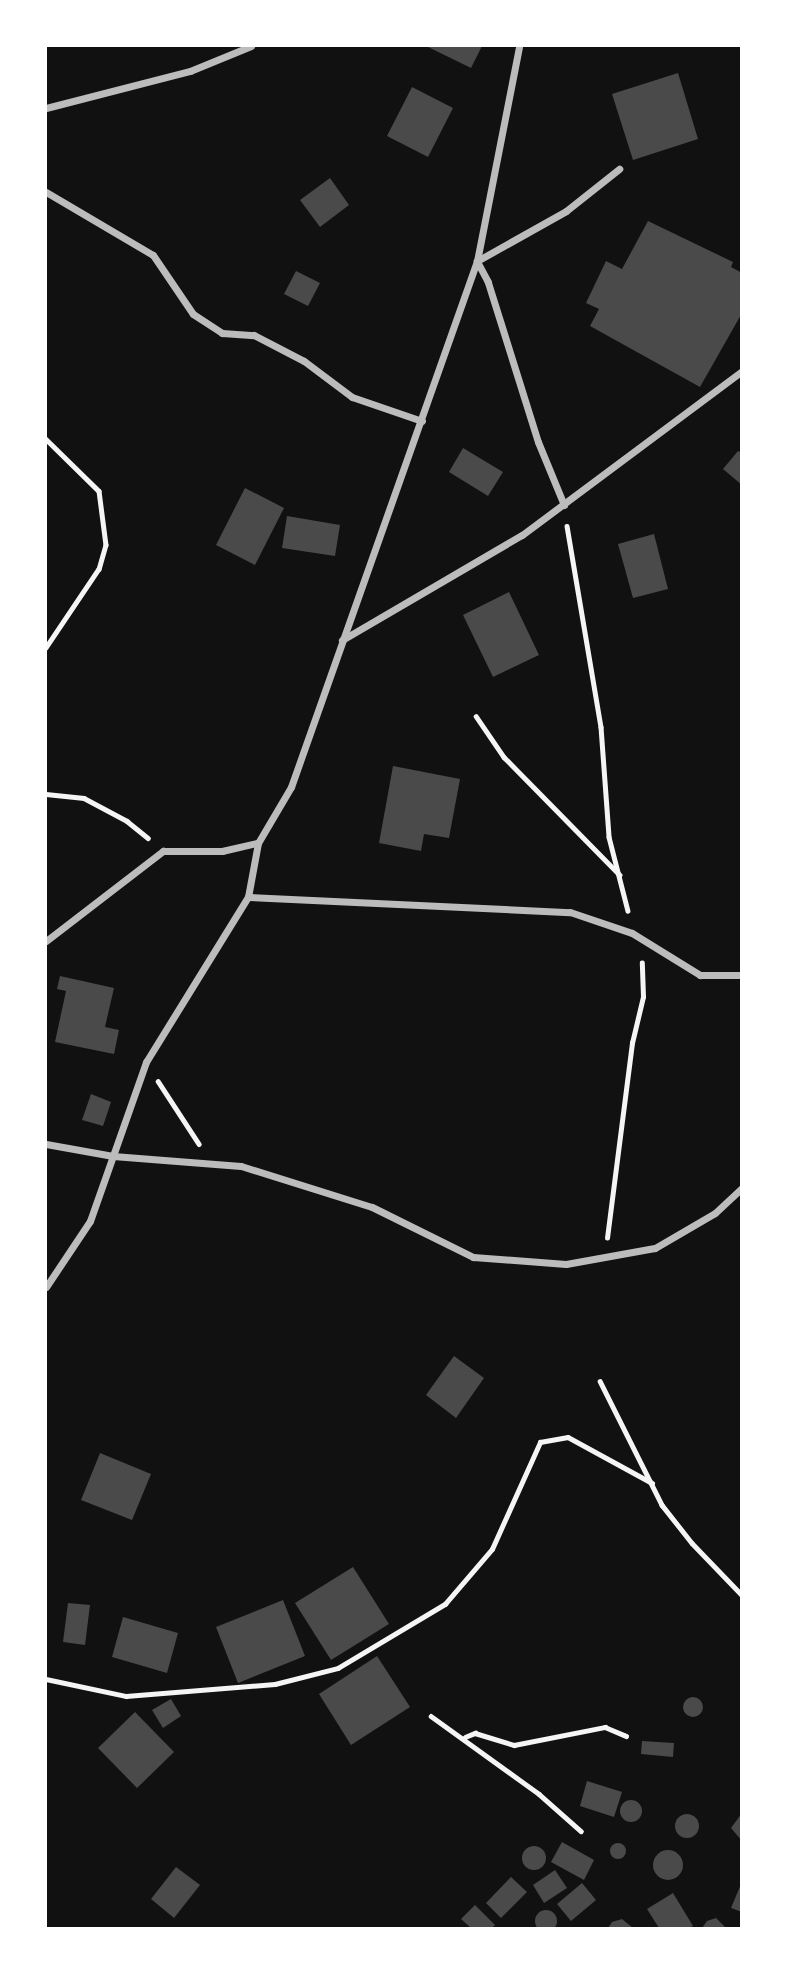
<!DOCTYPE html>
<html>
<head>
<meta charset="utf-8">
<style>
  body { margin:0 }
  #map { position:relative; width:787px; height:1974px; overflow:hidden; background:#111; font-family:"Noto Sans",sans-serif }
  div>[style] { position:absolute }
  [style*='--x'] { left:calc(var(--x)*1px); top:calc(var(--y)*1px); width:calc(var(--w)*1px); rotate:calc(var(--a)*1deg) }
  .building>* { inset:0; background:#4a4a4a }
  .round { border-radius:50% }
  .path>* { height:4.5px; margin:-2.25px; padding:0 2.25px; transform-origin:2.25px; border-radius:2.25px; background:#f5f5f5 }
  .minor>* { height:7px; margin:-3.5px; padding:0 3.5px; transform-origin:3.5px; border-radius:3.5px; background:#bcbcbc }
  span { translate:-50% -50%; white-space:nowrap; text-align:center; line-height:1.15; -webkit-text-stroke:5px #fff; paint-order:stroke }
  .frame { position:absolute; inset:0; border:47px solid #fff; pointer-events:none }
</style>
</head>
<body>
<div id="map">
  <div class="building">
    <i style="clip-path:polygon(426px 46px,482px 46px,471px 68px)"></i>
    <i style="clip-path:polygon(678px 73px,698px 139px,633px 160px,612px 94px)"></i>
    <i style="clip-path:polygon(412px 87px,453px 108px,428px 157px,387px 136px)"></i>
    <i style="clip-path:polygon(330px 178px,349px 205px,320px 227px,300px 200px)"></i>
    <i style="clip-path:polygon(648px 221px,733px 262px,731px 267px,742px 273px,742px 313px,700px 387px,590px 326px,599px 309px,586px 303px,606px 261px,622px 269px)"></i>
    <i style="clip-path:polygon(296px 271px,320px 283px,308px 306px,284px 294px)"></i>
    <i style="clip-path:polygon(463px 448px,503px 472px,488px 496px,449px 472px)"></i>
    <i style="clip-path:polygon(738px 451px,742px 453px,742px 485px,723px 469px)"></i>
    <i style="clip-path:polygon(245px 488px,284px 508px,255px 565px,216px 545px)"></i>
    <i style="clip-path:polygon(287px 516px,340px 525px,335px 556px,282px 548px)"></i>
    <i style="clip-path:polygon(654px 534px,668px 589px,633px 598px,618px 544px)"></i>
    <i style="clip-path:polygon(509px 592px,539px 655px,493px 677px,463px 615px)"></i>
    <i style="clip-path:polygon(393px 766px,460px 779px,449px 838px,424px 834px,421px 851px,379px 843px)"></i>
    <i style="clip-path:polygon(60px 976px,114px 988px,105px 1027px,119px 1030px,114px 1054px,55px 1042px,66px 991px,57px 989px)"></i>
    <i style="clip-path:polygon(91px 1094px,111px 1102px,103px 1126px,82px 1120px)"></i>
    <i style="clip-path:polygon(454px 1356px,484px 1378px,456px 1418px,426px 1395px)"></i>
    <i style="clip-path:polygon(100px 1453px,151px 1474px,132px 1520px,81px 1500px)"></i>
    <i style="clip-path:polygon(353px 1567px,389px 1624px,331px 1660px,295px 1603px)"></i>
    <i style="clip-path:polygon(283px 1600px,305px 1656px,238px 1683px,216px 1627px)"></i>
    <i style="clip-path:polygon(68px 1603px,90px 1605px,85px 1645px,63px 1642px)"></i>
    <i style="clip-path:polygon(123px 1617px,178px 1633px,167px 1673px,112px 1657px)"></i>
    <i style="clip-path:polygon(377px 1656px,410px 1707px,351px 1745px,319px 1694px)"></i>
    <i class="round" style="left:683px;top:1697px;width:20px;height:20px"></i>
    <i style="clip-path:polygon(171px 1699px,181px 1716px,163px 1728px,152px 1710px)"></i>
    <i style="clip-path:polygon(135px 1712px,174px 1752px,137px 1788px,98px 1748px)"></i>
    <i style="clip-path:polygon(642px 1741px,674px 1743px,673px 1757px,641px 1754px)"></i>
    <i style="clip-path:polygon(587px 1781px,622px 1792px,614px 1817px,580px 1806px)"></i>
    <i class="round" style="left:620px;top:1800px;width:22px;height:22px"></i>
    <i style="clip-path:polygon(742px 1813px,742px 1841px,731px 1828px)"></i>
    <i class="round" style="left:675px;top:1814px;width:24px;height:24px"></i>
    <i style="clip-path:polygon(562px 1842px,594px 1860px,584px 1880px,551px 1862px)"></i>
    <i class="round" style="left:610px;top:1843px;width:16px;height:16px"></i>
    <i class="round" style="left:522px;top:1846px;width:24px;height:24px"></i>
    <i class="round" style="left:653px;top:1850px;width:30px;height:30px"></i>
    <i style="clip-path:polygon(176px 1867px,200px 1885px,174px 1918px,151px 1899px)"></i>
    <i style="clip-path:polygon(555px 1870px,567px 1888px,544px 1903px,533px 1885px)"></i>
    <i style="clip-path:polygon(511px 1877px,527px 1892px,501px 1918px,486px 1903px)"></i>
    <i style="clip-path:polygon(582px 1883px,596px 1900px,571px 1921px,557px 1904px)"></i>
    <i style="clip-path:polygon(741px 1884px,742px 1884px,742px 1912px,731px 1908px)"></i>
    <i style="clip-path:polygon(673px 1893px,693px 1926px,689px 1928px,659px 1928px,647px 1909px)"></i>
    <i style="clip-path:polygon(475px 1905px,495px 1925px,492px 1928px,471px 1928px,461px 1919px)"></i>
    <i class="round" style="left:535px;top:1910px;width:22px;height:22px"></i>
    <i style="clip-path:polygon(716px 1918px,726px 1928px,702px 1928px,707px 1921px)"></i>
    <i style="clip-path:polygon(622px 1919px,633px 1928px,608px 1928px,612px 1922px)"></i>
  </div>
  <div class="path">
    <i style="--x:46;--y:439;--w:74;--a:44.5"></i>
    <i style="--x:99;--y:491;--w:54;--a:82.6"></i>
    <i style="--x:106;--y:545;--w:25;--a:106"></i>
    <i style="--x:99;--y:569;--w:95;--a:123.9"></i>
    <i style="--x:567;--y:526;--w:204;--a:80.4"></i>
    <i style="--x:601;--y:727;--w:110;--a:85.8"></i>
    <i style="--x:609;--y:837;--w:76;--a:75.6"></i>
    <i style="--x:476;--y:716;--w:50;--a:55.7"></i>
    <i style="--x:504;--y:757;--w:165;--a:45.5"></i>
    <i style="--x:46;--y:794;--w:38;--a:6"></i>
    <i style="--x:84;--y:798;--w:49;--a:28.1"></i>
    <i style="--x:127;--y:821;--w:27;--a:39"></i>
    <i style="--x:158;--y:1081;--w:75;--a:56.9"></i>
    <i style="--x:607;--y:1238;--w:197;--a:-82.7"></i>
    <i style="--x:632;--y:1043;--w:47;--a:-76.6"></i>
    <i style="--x:643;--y:997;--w:34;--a:-92"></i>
    <i style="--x:600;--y:1381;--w:139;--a:63.4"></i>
    <i style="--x:662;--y:1505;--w:48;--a:51.7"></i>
    <i style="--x:692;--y:1543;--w:72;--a:46.1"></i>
    <i style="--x:46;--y:1679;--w:82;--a:12"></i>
    <i style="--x:126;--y:1696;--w:149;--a:-4.6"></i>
    <i style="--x:275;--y:1684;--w:65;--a:-14.3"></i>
    <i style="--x:338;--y:1668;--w:125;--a:-30.9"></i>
    <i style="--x:445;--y:1604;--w:72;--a:-49.5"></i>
    <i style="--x:492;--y:1549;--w:117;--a:-65.8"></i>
    <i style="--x:540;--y:1442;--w:28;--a:-10"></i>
    <i style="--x:568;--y:1437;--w:96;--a:28.7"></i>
    <i style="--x:431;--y:1716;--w:133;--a:35.8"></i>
    <i style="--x:539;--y:1794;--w:56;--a:41.4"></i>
    <i style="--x:465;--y:1737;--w:11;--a:-22"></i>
    <i style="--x:475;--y:1733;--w:41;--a:17.1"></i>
    <i style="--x:514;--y:1745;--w:93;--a:-11.2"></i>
    <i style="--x:605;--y:1727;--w:23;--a:23"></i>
  </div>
  <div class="minor">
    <i style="--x:46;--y:108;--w:149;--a:-14.4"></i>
    <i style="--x:190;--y:71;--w:66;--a:-22.3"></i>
    <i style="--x:46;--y:192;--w:124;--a:30.5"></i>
    <i style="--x:153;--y:255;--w:71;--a:55.9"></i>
    <i style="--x:193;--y:314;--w:35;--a:33"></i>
    <i style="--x:222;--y:333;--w:32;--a:4"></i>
    <i style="--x:254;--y:335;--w:56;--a:27.5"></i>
    <i style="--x:304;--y:361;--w:60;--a:36.9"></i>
    <i style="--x:352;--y:397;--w:74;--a:18.9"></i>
    <i style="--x:564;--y:505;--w:68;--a:-112.4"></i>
    <i style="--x:538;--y:442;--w:168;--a:-107.4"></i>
    <i style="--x:488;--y:282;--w:24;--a:-118"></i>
    <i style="--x:477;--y:261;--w:102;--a:-29.3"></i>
    <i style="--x:566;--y:211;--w:68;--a:-38.4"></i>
    <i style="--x:342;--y:640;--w:208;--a:-30.3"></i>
    <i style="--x:522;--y:535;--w:274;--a:-36.7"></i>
    <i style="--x:248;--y:897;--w:322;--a:2.7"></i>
    <i style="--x:570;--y:912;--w:65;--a:18.7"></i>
    <i style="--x:632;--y:933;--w:80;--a:31.7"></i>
    <i style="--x:700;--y:975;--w:42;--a:0"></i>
    <i style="--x:46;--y:941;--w:148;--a:-37.6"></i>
    <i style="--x:163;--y:851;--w:59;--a:0"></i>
    <i style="--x:222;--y:851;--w:37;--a:-13"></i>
    <i style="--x:46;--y:1144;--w:68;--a:10.2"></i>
    <i style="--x:113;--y:1156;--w:128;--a:4.5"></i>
    <i style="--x:241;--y:1166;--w:137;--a:17.4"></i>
    <i style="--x:372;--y:1207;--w:113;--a:26.3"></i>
    <i style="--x:473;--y:1257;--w:93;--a:4.3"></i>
    <i style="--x:566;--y:1264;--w:90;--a:-10.2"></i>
    <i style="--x:655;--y:1248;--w:69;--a:-30.3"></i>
    <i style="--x:715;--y:1213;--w:37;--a:-43"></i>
    <i style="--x:46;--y:1287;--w:79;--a:-56.3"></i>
    <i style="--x:90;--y:1221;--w:169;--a:-70.6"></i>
    <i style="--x:146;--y:1062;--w:194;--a:-58.3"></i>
    <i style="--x:248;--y:897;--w:55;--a:-79.5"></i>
    <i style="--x:258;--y:843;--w:65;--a:-59.5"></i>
    <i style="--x:291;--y:787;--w:558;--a:-70.53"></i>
    <i style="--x:477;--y:261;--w:219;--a:-78.9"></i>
  </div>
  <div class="frame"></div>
</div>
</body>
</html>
